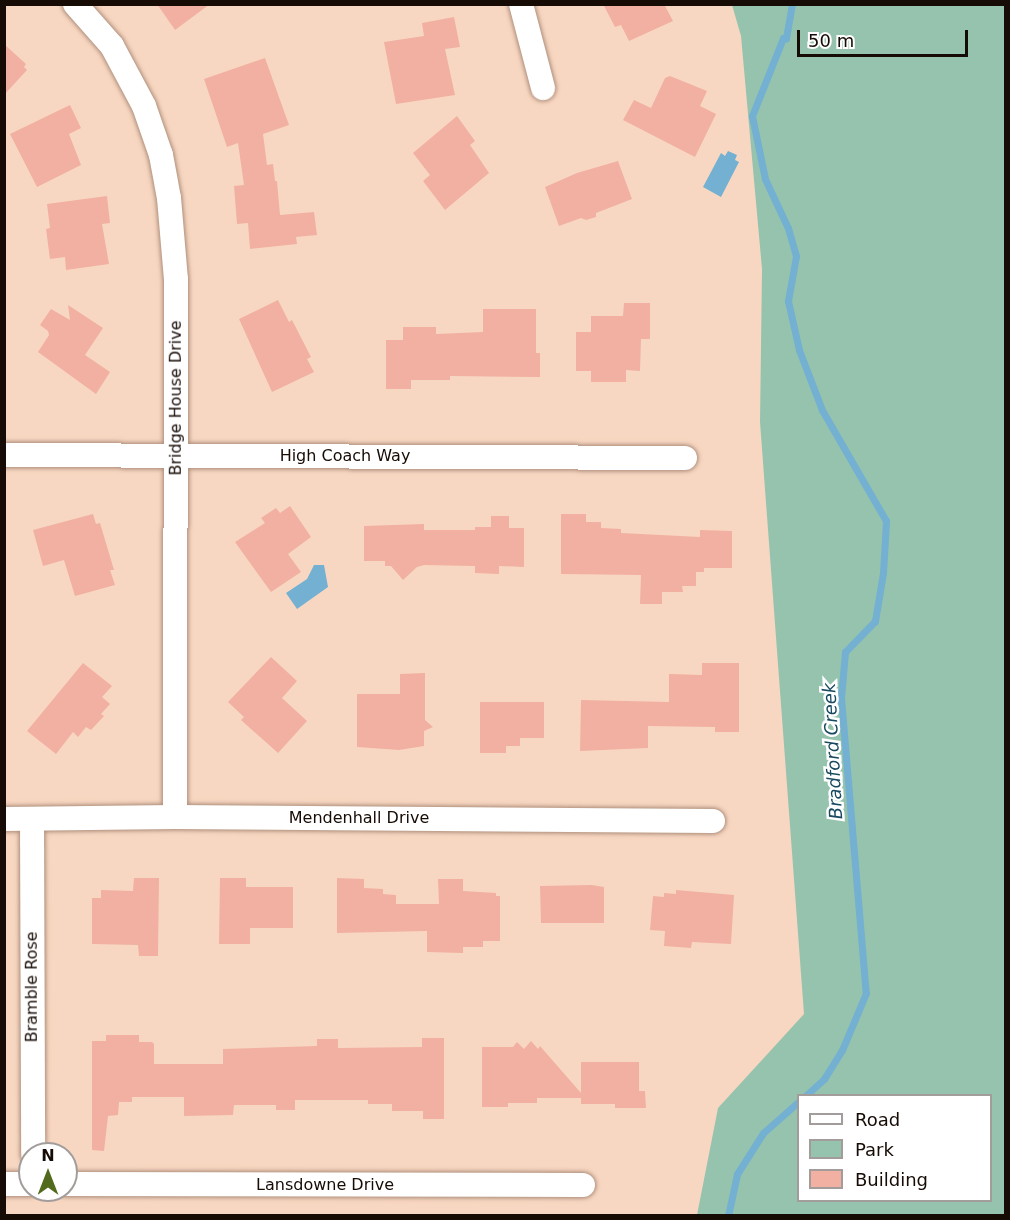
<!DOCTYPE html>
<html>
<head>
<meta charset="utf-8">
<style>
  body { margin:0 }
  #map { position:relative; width:1010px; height:1220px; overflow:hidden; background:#f8d7c2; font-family:"DejaVu Sans",sans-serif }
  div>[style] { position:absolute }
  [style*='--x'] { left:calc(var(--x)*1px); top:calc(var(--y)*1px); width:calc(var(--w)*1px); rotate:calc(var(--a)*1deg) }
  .green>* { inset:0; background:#96c3ae }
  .water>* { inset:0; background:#73b0d1 }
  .stream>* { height:7px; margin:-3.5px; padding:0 3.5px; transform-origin:3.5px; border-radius:3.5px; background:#73b0d1 }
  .building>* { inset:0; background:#f1b0a1 }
  .roads { filter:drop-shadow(0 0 2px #af907c) drop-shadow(0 0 2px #af907c) }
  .minor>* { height:24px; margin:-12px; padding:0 12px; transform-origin:12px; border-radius:12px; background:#fff }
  span { translate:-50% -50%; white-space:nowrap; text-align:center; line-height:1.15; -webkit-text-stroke:5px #fff; paint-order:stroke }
  .street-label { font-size:16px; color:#160b05 }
  .water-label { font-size:18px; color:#184961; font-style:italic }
  .frame { position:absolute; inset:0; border:6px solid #160b05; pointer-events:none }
  .legend { position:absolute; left:797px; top:1094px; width:195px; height:108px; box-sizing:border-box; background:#fff; border:2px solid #a29d9b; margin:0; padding:8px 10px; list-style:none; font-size:18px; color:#160b05 }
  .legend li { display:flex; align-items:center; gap:12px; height:30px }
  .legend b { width:30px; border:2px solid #a29d9b }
  .north { position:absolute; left:18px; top:1142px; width:60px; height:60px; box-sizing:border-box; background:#fff; border:2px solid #a29d9b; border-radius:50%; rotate:0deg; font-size:16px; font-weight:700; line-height:24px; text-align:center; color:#160b05 }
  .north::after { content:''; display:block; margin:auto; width:21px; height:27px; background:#516a1c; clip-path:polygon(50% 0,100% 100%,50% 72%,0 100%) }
  .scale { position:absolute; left:797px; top:30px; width:171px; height:27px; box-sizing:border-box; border:3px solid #160b05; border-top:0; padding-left:8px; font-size:18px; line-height:21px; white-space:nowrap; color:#160b05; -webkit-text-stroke:4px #fff; paint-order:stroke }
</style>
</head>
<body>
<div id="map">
  <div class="green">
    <i style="clip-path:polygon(evenodd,732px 5px,1005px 5px,1005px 1215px,697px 1215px,718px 1108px,804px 1014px,760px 422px,762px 269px,741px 36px,732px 5px,798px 1096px,990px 1096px,990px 1200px,798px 1200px,798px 1096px)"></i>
  </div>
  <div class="water">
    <i style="clip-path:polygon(728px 151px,737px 155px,735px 160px,739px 162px,721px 197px,703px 187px,721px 153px,725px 156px)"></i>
    <i style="clip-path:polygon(314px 565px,324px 565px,328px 587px,297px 609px,286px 593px,307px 579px)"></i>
  </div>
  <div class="stream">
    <i style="--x:792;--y:4;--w:35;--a:100"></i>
    <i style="--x:786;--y:38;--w:3;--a:180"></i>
    <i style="--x:783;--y:38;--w:84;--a:111.7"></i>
    <i style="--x:752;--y:116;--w:64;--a:78.3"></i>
    <i style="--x:765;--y:179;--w:54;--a:64.9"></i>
    <i style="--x:788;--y:228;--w:29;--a:74"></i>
    <i style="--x:796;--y:256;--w:46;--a:100.1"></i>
    <i style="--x:788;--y:301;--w:50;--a:77.3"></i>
    <i style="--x:799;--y:350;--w:64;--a:69"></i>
    <i style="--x:822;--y:410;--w:128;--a:60"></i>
    <i style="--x:886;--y:521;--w:52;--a:93.3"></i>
    <i style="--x:883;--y:573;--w:49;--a:99.5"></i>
    <i style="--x:875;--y:621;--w:43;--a:134.1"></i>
    <i style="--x:845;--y:652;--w:46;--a:95"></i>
    <i style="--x:841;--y:698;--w:296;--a:85.2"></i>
    <i style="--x:866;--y:993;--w:62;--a:112.8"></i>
    <i style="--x:842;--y:1050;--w:34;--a:122"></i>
    <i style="--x:824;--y:1079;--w:25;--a:138"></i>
    <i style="--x:728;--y:1216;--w:43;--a:-77.9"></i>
    <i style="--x:737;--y:1174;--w:49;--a:-57.6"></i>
    <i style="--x:763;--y:1133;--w:47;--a:-41.5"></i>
  </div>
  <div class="building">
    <i style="clip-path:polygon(157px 4px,210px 4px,175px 30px)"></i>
    <i style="clip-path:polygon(603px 4px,664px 4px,673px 21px,629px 41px,621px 25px,615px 27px)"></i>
    <i style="clip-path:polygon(454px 17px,460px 47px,445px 49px,455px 95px,396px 104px,384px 42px,424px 36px,422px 23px)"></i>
    <i style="clip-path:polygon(4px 44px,26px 64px,24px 67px,27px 70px,4px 95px)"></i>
    <i style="clip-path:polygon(265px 58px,289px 125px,263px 134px,267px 165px,273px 164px,275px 181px,277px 181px,280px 215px,314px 212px,317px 235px,296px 237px,297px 244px,250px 249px,248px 223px,237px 224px,234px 186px,244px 185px,238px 143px,227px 147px,204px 79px)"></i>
    <i style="clip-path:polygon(670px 76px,707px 91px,700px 106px,716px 114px,695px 157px,623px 120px,634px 100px,651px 108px,665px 78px)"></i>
    <i style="clip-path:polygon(70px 105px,81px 128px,69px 134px,81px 165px,37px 187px,10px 134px)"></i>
    <i style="clip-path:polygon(457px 116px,475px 141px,470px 145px,489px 173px,445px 210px,423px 181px,430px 175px,413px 153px)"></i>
    <i style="clip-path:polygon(618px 161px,632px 199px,596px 213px,596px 217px,586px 220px,581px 218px,559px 226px,545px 187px,577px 173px)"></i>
    <i style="clip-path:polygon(107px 196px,110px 223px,102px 224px,109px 264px,66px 270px,65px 257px,50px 259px,46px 229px,50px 228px,47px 204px)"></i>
    <i style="clip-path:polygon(278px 300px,289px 322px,292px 320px,311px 357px,307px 359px,314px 372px,272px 392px,239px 319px)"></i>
    <i style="clip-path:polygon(624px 303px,650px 303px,650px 339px,641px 339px,640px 371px,626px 370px,626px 382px,591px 382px,591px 371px,576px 371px,576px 332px,591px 332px,591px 316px,623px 316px)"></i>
    <i style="clip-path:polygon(68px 305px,103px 328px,85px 355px,110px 372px,96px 394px,38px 352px,49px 335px,48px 331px,40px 325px,51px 309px,70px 320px)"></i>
    <i style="clip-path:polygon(483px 309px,536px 309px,536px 353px,540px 353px,540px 377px,450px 376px,450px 380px,411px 380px,411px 389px,386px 389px,386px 340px,403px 340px,403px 327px,436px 327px,436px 334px,483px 332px)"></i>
    <i style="clip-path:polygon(290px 506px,311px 537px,288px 554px,301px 572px,271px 592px,235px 542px,265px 523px,261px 518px,276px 508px,280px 513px)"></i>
    <i style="clip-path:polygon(93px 514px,96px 524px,100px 523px,114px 570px,110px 570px,115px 585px,75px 596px,64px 560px,43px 566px,33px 530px)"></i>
    <i style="clip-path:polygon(561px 514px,586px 514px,586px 522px,601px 522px,601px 528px,621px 529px,621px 533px,700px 537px,700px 530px,732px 531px,732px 568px,704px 568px,704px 572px,696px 572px,696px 586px,682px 586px,683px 592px,662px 592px,662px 604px,640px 604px,641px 575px,561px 574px)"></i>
    <i style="clip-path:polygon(491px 516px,509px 516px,509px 528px,524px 528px,524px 567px,499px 566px,499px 574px,475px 573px,475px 566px,424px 565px,417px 567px,403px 580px,391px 566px,385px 566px,385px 561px,364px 561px,364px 526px,424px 524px,424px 530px,475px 530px,475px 527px,491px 527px)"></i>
    <i style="clip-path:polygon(271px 657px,297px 681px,282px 698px,307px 721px,278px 753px,241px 720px,244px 717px,228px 702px)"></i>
    <i style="clip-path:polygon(83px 663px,112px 686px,102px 697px,110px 704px,101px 714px,104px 716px,91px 730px,86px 727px,78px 737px,73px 732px,56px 754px,27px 731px)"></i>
    <i style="clip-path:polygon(702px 663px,739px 663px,739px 732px,715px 732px,715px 727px,648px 726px,648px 748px,580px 751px,581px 700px,669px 702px,669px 674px,702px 675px)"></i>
    <i style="clip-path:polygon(425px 673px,425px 720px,433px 727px,424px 731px,424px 746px,399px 750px,357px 747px,357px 694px,400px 694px,400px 674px)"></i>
    <i style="clip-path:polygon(480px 702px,544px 702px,544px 738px,520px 738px,520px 746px,506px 746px,506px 753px,480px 753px)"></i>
    <i style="clip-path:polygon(134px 878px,159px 878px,158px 956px,139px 956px,138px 945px,92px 944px,92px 898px,101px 898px,101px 890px,133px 891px)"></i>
    <i style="clip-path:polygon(220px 878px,246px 878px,246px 887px,293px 887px,293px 928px,250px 928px,250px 944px,219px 944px)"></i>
    <i style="clip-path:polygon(337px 878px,364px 879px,364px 888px,383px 889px,383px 894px,396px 895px,396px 904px,439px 904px,438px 879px,463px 879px,463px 891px,496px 893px,496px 896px,500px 896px,500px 941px,483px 941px,483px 947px,463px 947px,463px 953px,427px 952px,427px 931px,337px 933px)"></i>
    <i style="clip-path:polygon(592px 885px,604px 887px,604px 923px,541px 923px,540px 886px)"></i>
    <i style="clip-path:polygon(676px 890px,734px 895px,731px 944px,692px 942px,691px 948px,664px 946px,665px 931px,650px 930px,653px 896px,664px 897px,664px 893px,676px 894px)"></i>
    <i style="clip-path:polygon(106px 1035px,139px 1035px,139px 1042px,152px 1042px,154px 1044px,154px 1064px,223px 1064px,223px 1049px,317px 1046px,317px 1039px,338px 1039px,338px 1048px,422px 1047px,422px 1038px,444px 1038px,444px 1119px,423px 1119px,423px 1111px,392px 1111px,392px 1104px,368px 1104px,368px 1100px,295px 1100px,295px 1110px,276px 1110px,276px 1105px,234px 1105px,233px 1115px,184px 1116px,184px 1097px,132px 1097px,132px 1102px,119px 1102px,118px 1115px,108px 1116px,104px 1151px,92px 1150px,92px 1041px,106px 1041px)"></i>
    <i style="clip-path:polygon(531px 1041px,538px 1049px,540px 1046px,581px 1093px,581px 1062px,639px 1062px,639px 1091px,645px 1091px,646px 1108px,615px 1108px,615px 1104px,581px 1104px,581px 1098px,537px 1098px,537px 1103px,508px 1103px,508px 1107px,482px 1107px,482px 1047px,513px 1047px,517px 1042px,524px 1049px)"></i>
  </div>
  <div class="roads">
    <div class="minor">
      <i style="--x:75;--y:4;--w:56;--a:48.6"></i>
      <i style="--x:112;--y:46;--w:68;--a:61.9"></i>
      <i style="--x:144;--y:106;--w:52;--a:70.9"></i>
      <i style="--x:161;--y:155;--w:44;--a:79.5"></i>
      <i style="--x:169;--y:198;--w:81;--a:85.1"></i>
      <i style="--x:176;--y:279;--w:538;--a:90.11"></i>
      <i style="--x:521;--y:4;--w:87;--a:75.3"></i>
      <i style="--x:4;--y:455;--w:681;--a:0.25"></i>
      <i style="--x:4;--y:819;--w:171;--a:-0.7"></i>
      <i style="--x:175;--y:817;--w:538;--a:0.43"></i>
      <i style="--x:32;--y:819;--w:335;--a:89.8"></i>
      <i style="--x:4;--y:1184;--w:26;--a:0"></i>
      <i style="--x:66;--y:1184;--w:517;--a:0.11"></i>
    </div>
  </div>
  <div class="street-label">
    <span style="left:176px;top:398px;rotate:-90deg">Bridge House Drive</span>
    <span style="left:345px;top:456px">High Coach Way</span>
    <span style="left:359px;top:818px">Mendenhall Drive</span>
    <span style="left:32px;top:987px;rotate:-90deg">Bramble Rose</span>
    <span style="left:325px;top:1185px">Lansdowne Drive</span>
  </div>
  <div class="water-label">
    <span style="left:833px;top:751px;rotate:-93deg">Bradford Creek</span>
  </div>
  <div class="frame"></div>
  <ul class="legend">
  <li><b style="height:8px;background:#fff"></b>Road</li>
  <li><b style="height:16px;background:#96c3ae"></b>Park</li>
  <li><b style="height:16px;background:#f1b0a1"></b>Building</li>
  </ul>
  <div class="north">N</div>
  <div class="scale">50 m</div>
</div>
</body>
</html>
